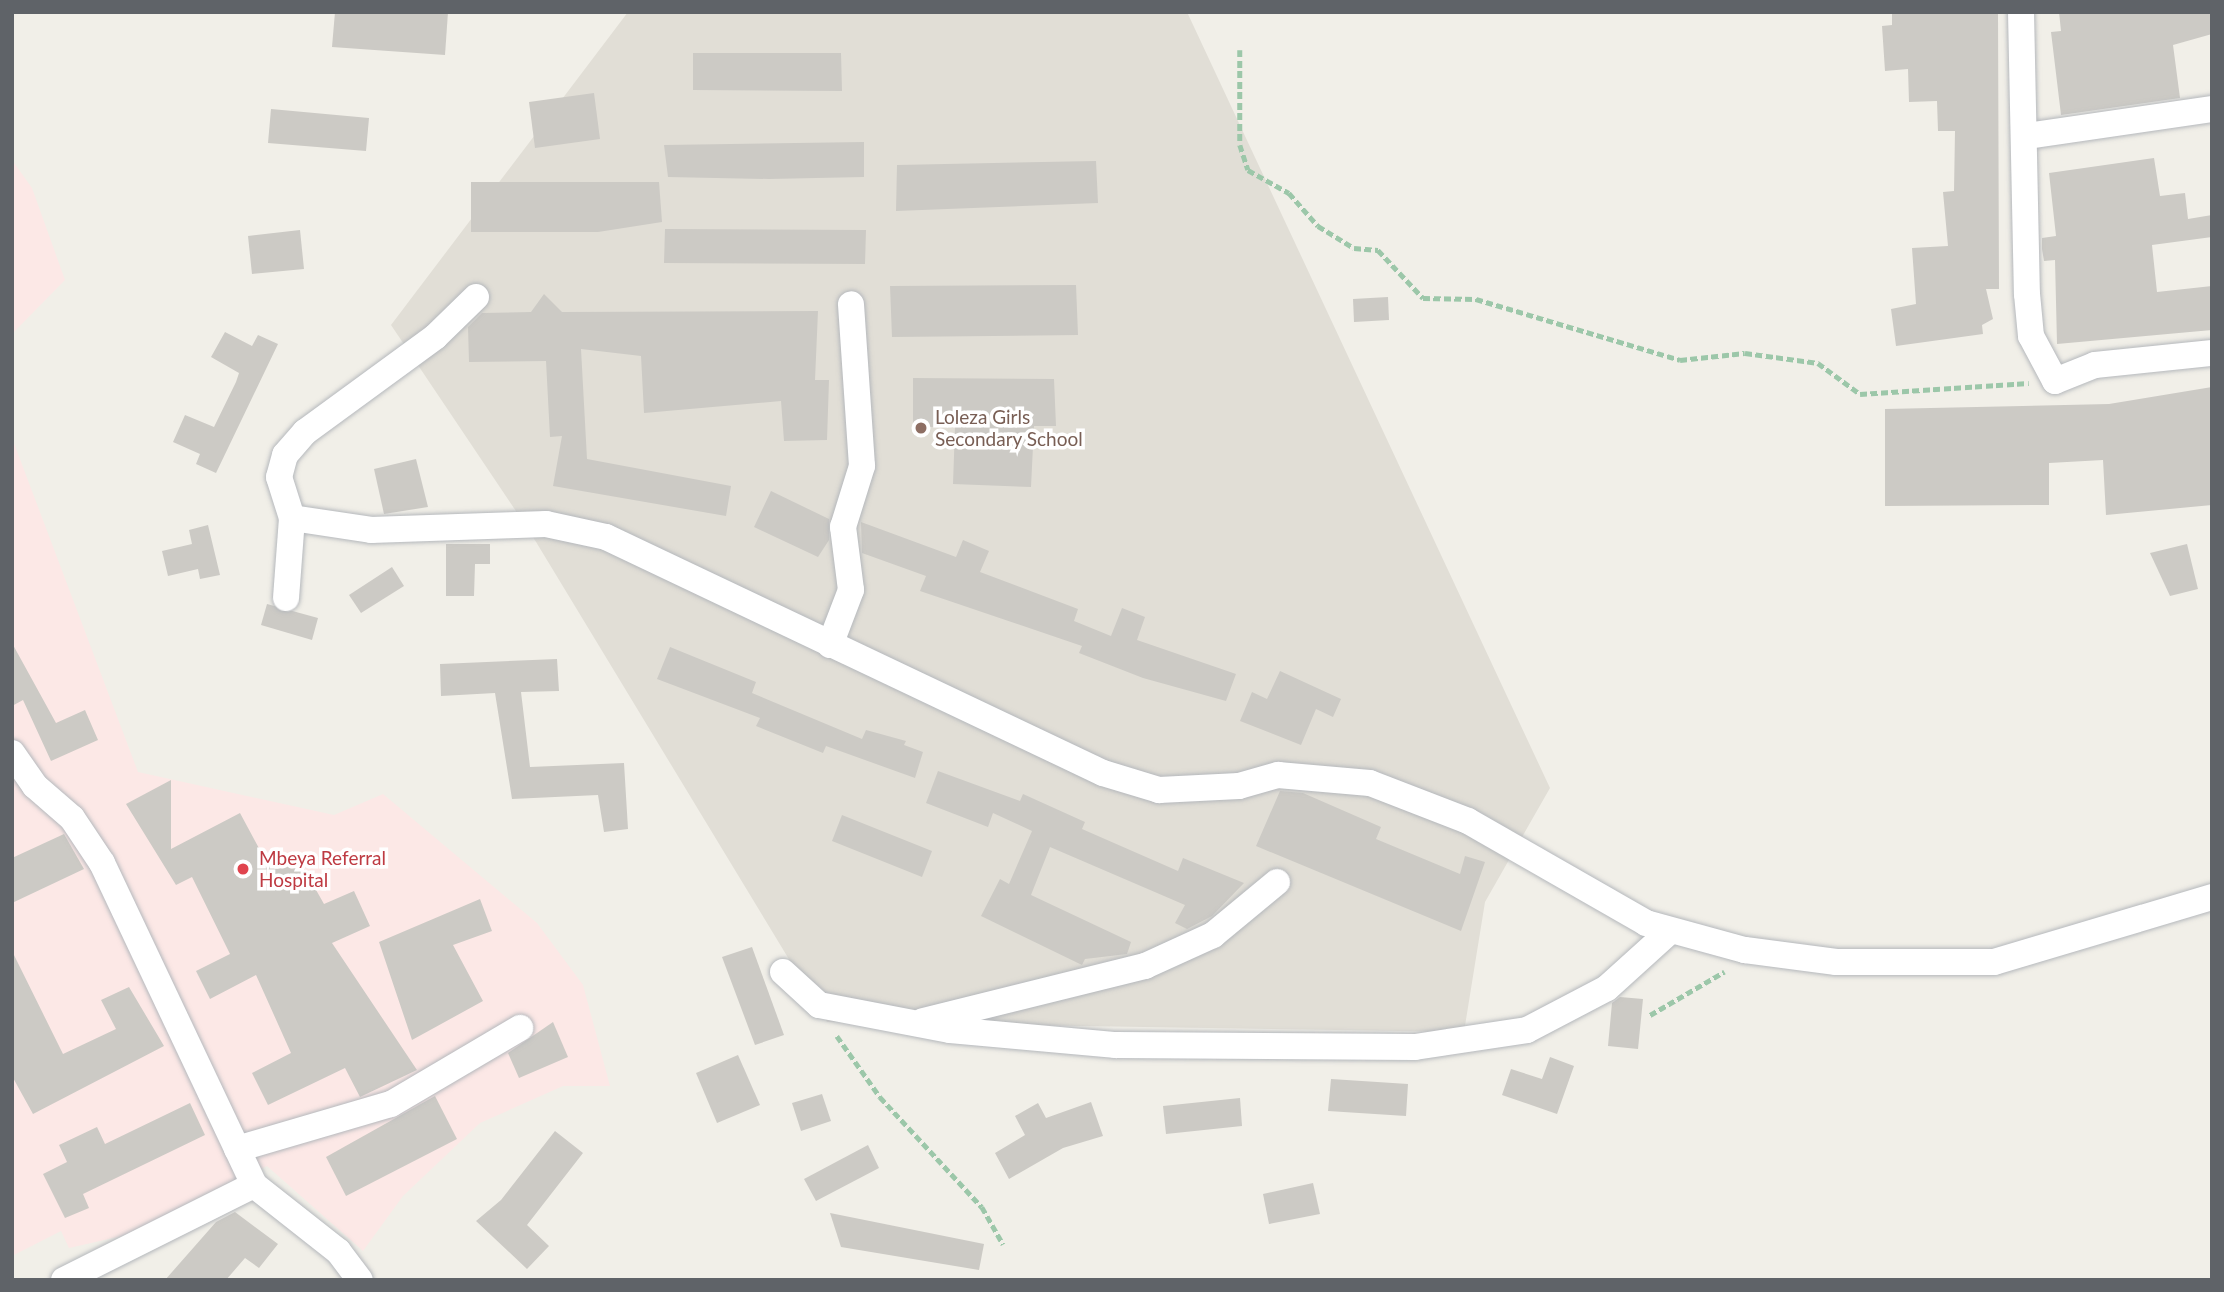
<!DOCTYPE html>
<html>
<head>
<meta charset="utf-8">
<style>
  body { margin:0 }
  #map { position:relative; width:2224px; height:1292px; overflow:hidden; background:#f1efe8; font-family:Lato,sans-serif }
  div>[style] { position:absolute }
  [style*='--x'] { left:calc(var(--x)*1px); top:calc(var(--y)*1px); width:calc(var(--w)*1px); rotate:calc(var(--a)*1deg) }
  .education>* { inset:0; background:#e1ded6 }
  .medical>* { inset:0; background:#fce8e6 }
  .building>* { inset:0; background:#cccac5 }
  .path>* { height:4.5px; margin-top:-2.25px; transform-origin:0; background:repeating-linear-gradient(90deg,#9cc7a9 0 7px,transparent 0 10.5px) }
  .roads { filter:drop-shadow(0 0 2px #b5b8bc) drop-shadow(0 0 2px #b5b8bc) }
  .minor>* { height:26px; margin:-13px; padding:0 13px; transform-origin:13px; border-radius:13px; background:#fff }
  .dots>* { width:19px; height:19px; translate:-50% -50%; box-sizing:border-box; border:4px solid #fff; border-radius:50% }
  span { translate:-50% -50%; white-space:nowrap; text-align:center; line-height:1.15; -webkit-text-stroke:7px #fff; paint-order:stroke }
  .education-label { font-size:19px; color:#785e54 }
  .left { translate:0 -50%; text-align:left }
  .health-label { font-size:19px; color:#be3a42 }
  .frame { position:absolute; inset:0; border:14px solid #5f6368; pointer-events:none }
</style>
</head>
<body>
<div id="map">
  <div class="education">
    <i style="clip-path:polygon(628px 12px,1187px 12px,1550px 788px,1485px 902px,1464px 1032px,827px 1022px,530px 532px,391px 325px)"></i>
  </div>
  <div class="medical">
    <i style="clip-path:polygon(12px 160px,32px 188px,65px 280px,12px 334px)"></i>
    <i style="clip-path:polygon(12px 438px,138px 772px,334px 815px,383px 794px,537px 923px,583px 985px,610px 1086px,563px 1086px,480px 1123px,403px 1196px,363px 1251px,267px 1166px,122px 1236px,69px 1248px,61px 1231px,12px 1256px)"></i>
  </div>
  <div class="building">
    <i style="clip-path:polygon(335px 12px,448px 12px,445px 55px,332px 47px)"></i>
    <i style="clip-path:polygon(1892px 12px,1998px 12px,1999px 289px,1986px 289px,1993px 319px,1982px 325px,1983px 334px,1896px 346px,1891px 309px,1916px 304px,1912px 248px,1948px 246px,1943px 192px,1954px 191px,1955px 131px,1938px 131px,1937px 101px,1909px 102px,1908px 69px,1885px 71px,1882px 26px,1892px 25px)"></i>
    <i style="clip-path:polygon(2059px 12px,2212px 12px,2212px 34px,2173px 45px,2180px 98px,2061px 115px,2051px 32px,2061px 31px)"></i>
    <i style="clip-path:polygon(693px 53px,841px 53px,842px 91px,693px 90px)"></i>
    <i style="clip-path:polygon(594px 93px,600px 139px,535px 148px,529px 102px)"></i>
    <i style="clip-path:polygon(271px 109px,369px 118px,366px 151px,268px 143px)"></i>
    <i style="clip-path:polygon(864px 142px,864px 177px,769px 179px,668px 177px,664px 145px)"></i>
    <i style="clip-path:polygon(2154px 158px,2160px 196px,2185px 193px,2188px 219px,2212px 215px,2212px 237px,2152px 245px,2157px 292px,2212px 286px,2212px 330px,2057px 344px,2055px 260px,2044px 261px,2042px 249px,2042px 238px,2056px 236px,2049px 173px)"></i>
    <i style="clip-path:polygon(1096px 161px,1098px 203px,896px 211px,897px 165px)"></i>
    <i style="clip-path:polygon(471px 182px,659px 182px,662px 222px,598px 232px,471px 232px)"></i>
    <i style="clip-path:polygon(665px 229px,866px 230px,865px 264px,664px 263px)"></i>
    <i style="clip-path:polygon(300px 230px,304px 269px,252px 274px,248px 236px)"></i>
    <i style="clip-path:polygon(1076px 285px,1078px 335px,892px 337px,890px 286px)"></i>
    <i style="clip-path:polygon(544px 294px,562px 312px,818px 311px,815px 380px,829px 380px,827px 440px,784px 441px,781px 401px,644px 413px,641px 356px,581px 349px,587px 459px,731px 486px,726px 516px,553px 486px,562px 436px,550px 437px,546px 361px,469px 362px,468px 327px,482px 313px,531px 312px)"></i>
    <i style="clip-path:polygon(1388px 297px,1389px 320px,1354px 322px,1353px 299px)"></i>
    <i style="clip-path:polygon(225px 332px,252px 346px,258px 335px,278px 344px,216px 473px,196px 464px,200px 454px,173px 442px,185px 415px,214px 427px,236px 382px,239px 373px,211px 357px)"></i>
    <i style="clip-path:polygon(913px 378px,1054px 379px,1056px 426px,1034px 426px,1031px 487px,953px 484px,955px 427px,913px 427px)"></i>
    <i style="clip-path:polygon(2212px 387px,2212px 505px,2106px 515px,2103px 460px,2049px 463px,2049px 505px,1885px 506px,1885px 409px,2109px 404px)"></i>
    <i style="clip-path:polygon(416px 459px,428px 507px,384px 514px,374px 469px)"></i>
    <i style="clip-path:polygon(771px 491px,829px 519px,829px 540px,818px 557px,754px 527px)"></i>
    <i style="clip-path:polygon(861px 522px,956px 557px,963px 540px,989px 551px,980px 572px,1078px 609px,1074px 621px,1111px 636px,1122px 608px,1145px 617px,1137px 640px,1236px 674px,1226px 701px,1143px 678px,1079px 653px,1082px 646px,920px 591px,926px 576px,862px 553px)"></i>
    <i style="clip-path:polygon(208px 525px,220px 575px,200px 579px,198px 569px,168px 576px,162px 551px,192px 544px,189px 530px)"></i>
    <i style="clip-path:polygon(446px 544px,490px 544px,490px 564px,475px 564px,474px 596px,446px 596px)"></i>
    <i style="clip-path:polygon(2187px 544px,2198px 589px,2170px 596px,2150px 553px)"></i>
    <i style="clip-path:polygon(392px 567px,404px 586px,361px 613px,349px 595px)"></i>
    <i style="clip-path:polygon(267px 604px,318px 618px,312px 640px,261px 625px)"></i>
    <i style="clip-path:polygon(12px 643px,56px 723px,85px 710px,98px 740px,51px 761px,23px 700px,12px 706px)"></i>
    <i style="clip-path:polygon(670px 647px,756px 682px,752px 693px,862px 739px,866px 730px,906px 741px,904px 745px,923px 752px,915px 778px,826px 746px,823px 753px,756px 726px,760px 718px,657px 679px)"></i>
    <i style="clip-path:polygon(557px 659px,559px 691px,521px 692px,530px 767px,624px 763px,628px 829px,604px 832px,598px 795px,512px 799px,495px 693px,441px 696px,440px 664px)"></i>
    <i style="clip-path:polygon(1280px 671px,1341px 699px,1333px 717px,1316px 709px,1301px 745px,1240px 721px,1252px 692px,1267px 699px)"></i>
    <i style="clip-path:polygon(938px 771px,1020px 801px,1023px 794px,1085px 822px,1082px 829px,1178px 871px,1183px 858px,1244px 883px,1212px 916px,1187px 929px,1175px 923px,1185px 905px,1050px 847px,1031px 895px,1131px 942px,1127px 954px,1085px 959px,1082px 965px,981px 916px,1000px 879px,1009px 884px,1032px 831px,993px 813px,988px 827px,926px 803px)"></i>
    <i style="clip-path:polygon(171px 780px,171px 849px,240px 813px,268px 865px,294px 851px,324px 904px,354px 891px,370px 926px,332px 943px,417px 1070px,360px 1097px,345px 1068px,268px 1105px,252px 1073px,291px 1053px,256px 975px,210px 999px,196px 971px,230px 954px,192px 877px,176px 885px,126px 804px)"></i>
    <i style="clip-path:polygon(1280px 791px,1303px 793px,1381px 827px,1376px 839px,1460px 874px,1465px 856px,1485px 862px,1461px 931px,1256px 846px)"></i>
    <i style="clip-path:polygon(842px 815px,932px 851px,922px 877px,832px 841px)"></i>
    <i style="clip-path:polygon(64px 834px,84px 869px,12px 903px,12px 858px)"></i>
    <i style="clip-path:polygon(480px 899px,492px 931px,453px 945px,483px 1001px,412px 1040px,379px 942px)"></i>
    <i style="clip-path:polygon(752px 947px,784px 1035px,755px 1045px,722px 957px)"></i>
    <i style="clip-path:polygon(12px 951px,63px 1054px,116px 1029px,101px 1000px,129px 987px,164px 1046px,33px 1114px,12px 1076px)"></i>
    <i style="clip-path:polygon(1620px 997px,1643px 999px,1638px 1049px,1608px 1046px,1612px 1003px)"></i>
    <i style="clip-path:polygon(553px 1022px,568px 1057px,519px 1078px,508px 1053px)"></i>
    <i style="clip-path:polygon(738px 1055px,760px 1105px,717px 1123px,696px 1073px)"></i>
    <i style="clip-path:polygon(1550px 1057px,1574px 1066px,1557px 1114px,1502px 1095px,1511px 1069px,1542px 1079px)"></i>
    <i style="clip-path:polygon(1331px 1079px,1408px 1084px,1406px 1116px,1328px 1111px)"></i>
    <i style="clip-path:polygon(822px 1094px,831px 1121px,801px 1131px,792px 1103px)"></i>
    <i style="clip-path:polygon(435px 1096px,457px 1139px,346px 1196px,326px 1157px)"></i>
    <i style="clip-path:polygon(1240px 1098px,1242px 1126px,1166px 1134px,1163px 1106px)"></i>
    <i style="clip-path:polygon(1091px 1102px,1103px 1136px,1063px 1148px,1009px 1179px,995px 1153px,1025px 1135px,1015px 1116px,1038px 1103px,1046px 1118px)"></i>
    <i style="clip-path:polygon(190px 1103px,205px 1135px,83px 1194px,89px 1208px,65px 1218px,43px 1174px,67px 1162px,59px 1145px,97px 1127px,105px 1144px)"></i>
    <i style="clip-path:polygon(555px 1131px,583px 1153px,527px 1225px,549px 1246px,527px 1269px,476px 1221px,501px 1200px)"></i>
    <i style="clip-path:polygon(868px 1145px,879px 1168px,816px 1201px,804px 1179px)"></i>
    <i style="clip-path:polygon(1313px 1183px,1320px 1214px,1269px 1224px,1263px 1194px)"></i>
    <i style="clip-path:polygon(235px 1212px,278px 1244px,259px 1268px,245px 1258px,226px 1280px,165px 1280px,216px 1222px)"></i>
    <i style="clip-path:polygon(830px 1213px,984px 1244px,979px 1270px,841px 1247px)"></i>
  </div>
  <div class="path">
    <i style="--x:1240;--y:50;--w:95;--a:90"></i>
    <i style="--x:1240;--y:145;--w:26;--a:72"></i>
    <i style="--x:1248;--y:170;--w:47;--a:29.3"></i>
    <i style="--x:1289;--y:193;--w:44;--a:48.7"></i>
    <i style="--x:1318;--y:226;--w:42;--a:31.4"></i>
    <i style="--x:1354;--y:248;--w:24;--a:5"></i>
    <i style="--x:1378;--y:250;--w:66;--a:46.8"></i>
    <i style="--x:1423;--y:298;--w:53;--a:1.1"></i>
    <i style="--x:1476;--y:299;--w:213;--a:16.6"></i>
    <i style="--x:1680;--y:360;--w:65;--a:-6.1"></i>
    <i style="--x:1745;--y:353;--w:74;--a:7.8"></i>
    <i style="--x:1818;--y:363;--w:52;--a:36.4"></i>
    <i style="--x:1860;--y:394;--w:169;--a:-3.7"></i>
    <i style="--x:1650;--y:1015;--w:86;--a:-30.2"></i>
    <i style="--x:837;--y:1036;--w:75;--a:54.8"></i>
    <i style="--x:880;--y:1097;--w:150;--a:47.2"></i>
    <i style="--x:982;--y:1207;--w:43;--a:60.4"></i>
  </div>
  <div class="roads">
    <div class="minor">
      <i style="--x:2021;--y:12;--w:282;--a:88.8"></i>
      <i style="--x:2027;--y:294;--w:42;--a:84.6"></i>
      <i style="--x:2031;--y:336;--w:51;--a:61.9"></i>
      <i style="--x:2055;--y:381;--w:43;--a:-21.8"></i>
      <i style="--x:2095;--y:365;--w:118;--a:-5.9"></i>
      <i style="--x:2027;--y:136;--w:187;--a:-8.3"></i>
      <i style="--x:476;--y:297;--w:57;--a:135.7"></i>
      <i style="--x:435;--y:337;--w:161;--a:143.8"></i>
      <i style="--x:305;--y:432;--w:30;--a:131"></i>
      <i style="--x:285;--y:455;--w:23;--a:105"></i>
      <i style="--x:279;--y:477;--w:43;--a:72.4"></i>
      <i style="--x:292;--y:518;--w:80;--a:8.6"></i>
      <i style="--x:371;--y:530;--w:175;--a:-2"></i>
      <i style="--x:546;--y:524;--w:61;--a:12.2"></i>
      <i style="--x:606;--y:537;--w:550;--a:25.4"></i>
      <i style="--x:1103;--y:773;--w:59;--a:16.9"></i>
      <i style="--x:1159;--y:790;--w:80;--a:-2.9"></i>
      <i style="--x:1239;--y:786;--w:41;--a:-15.8"></i>
      <i style="--x:1278;--y:775;--w:92;--a:5"></i>
      <i style="--x:1370;--y:783;--w:105;--a:21.2"></i>
      <i style="--x:1468;--y:821;--w:205;--a:29.8"></i>
      <i style="--x:1646;--y:923;--w:103;--a:15.3"></i>
      <i style="--x:1745;--y:950;--w:92;--a:7.5"></i>
      <i style="--x:1836;--y:962;--w:158;--a:0"></i>
      <i style="--x:1994;--y:962;--w:227;--a:-16.6"></i>
      <i style="--x:286;--y:598;--w:80;--a:-85.7"></i>
      <i style="--x:830;--y:645;--w:59;--a:-69.1"></i>
      <i style="--x:851;--y:590;--w:64;--a:-97.2"></i>
      <i style="--x:843;--y:527;--w:64;--a:-72.7"></i>
      <i style="--x:862;--y:466;--w:162;--a:-93.9"></i>
      <i style="--x:12;--y:753;--w:40;--a:55.1"></i>
      <i style="--x:35;--y:786;--w:49;--a:40.9"></i>
      <i style="--x:72;--y:818;--w:54;--a:56.3"></i>
      <i style="--x:102;--y:863;--w:356;--a:64.7"></i>
      <i style="--x:254;--y:1185;--w:107;--a:38.2"></i>
      <i style="--x:338;--y:1251;--w:36;--a:53"></i>
      <i style="--x:783;--y:972;--w:49;--a:42.5"></i>
      <i style="--x:819;--y:1005;--w:133;--a:10.8"></i>
      <i style="--x:950;--y:1030;--w:167;--a:5.2"></i>
      <i style="--x:1116;--y:1045;--w:299;--a:0.4"></i>
      <i style="--x:1415;--y:1047;--w:113;--a:-8.6"></i>
      <i style="--x:1527;--y:1030;--w:90;--a:-27.7"></i>
      <i style="--x:1607;--y:988;--w:84;--a:-42.1"></i>
      <i style="--x:923;--y:1021;--w:229;--a:-13.9"></i>
      <i style="--x:1145;--y:966;--w:75;--a:-24.5"></i>
      <i style="--x:1213;--y:935;--w:83;--a:-39.6"></i>
      <i style="--x:237;--y:1149;--w:160;--a:-16.3"></i>
      <i style="--x:391;--y:1104;--w:150;--a:-30.5"></i>
      <i style="--x:64;--y:1280;--w:212;--a:-26.6"></i>
    </div>
  </div>
  <div class="dots">
    <i style="left:921px;top:428px;background:#8d6e63"></i>
    <i style="left:243px;top:869px;background:#e0444e"></i>
  </div>
  <div class="education-label">
    <span class="left" style="left:935px;top:428px">Loleza Girls<br>Secondary School</span>
  </div>
  <div class="health-label">
    <span class="left" style="left:259px;top:869px">Mbeya Referral<br>Hospital</span>
  </div>
  <div class="frame"></div>
</div>
</body>
</html>
